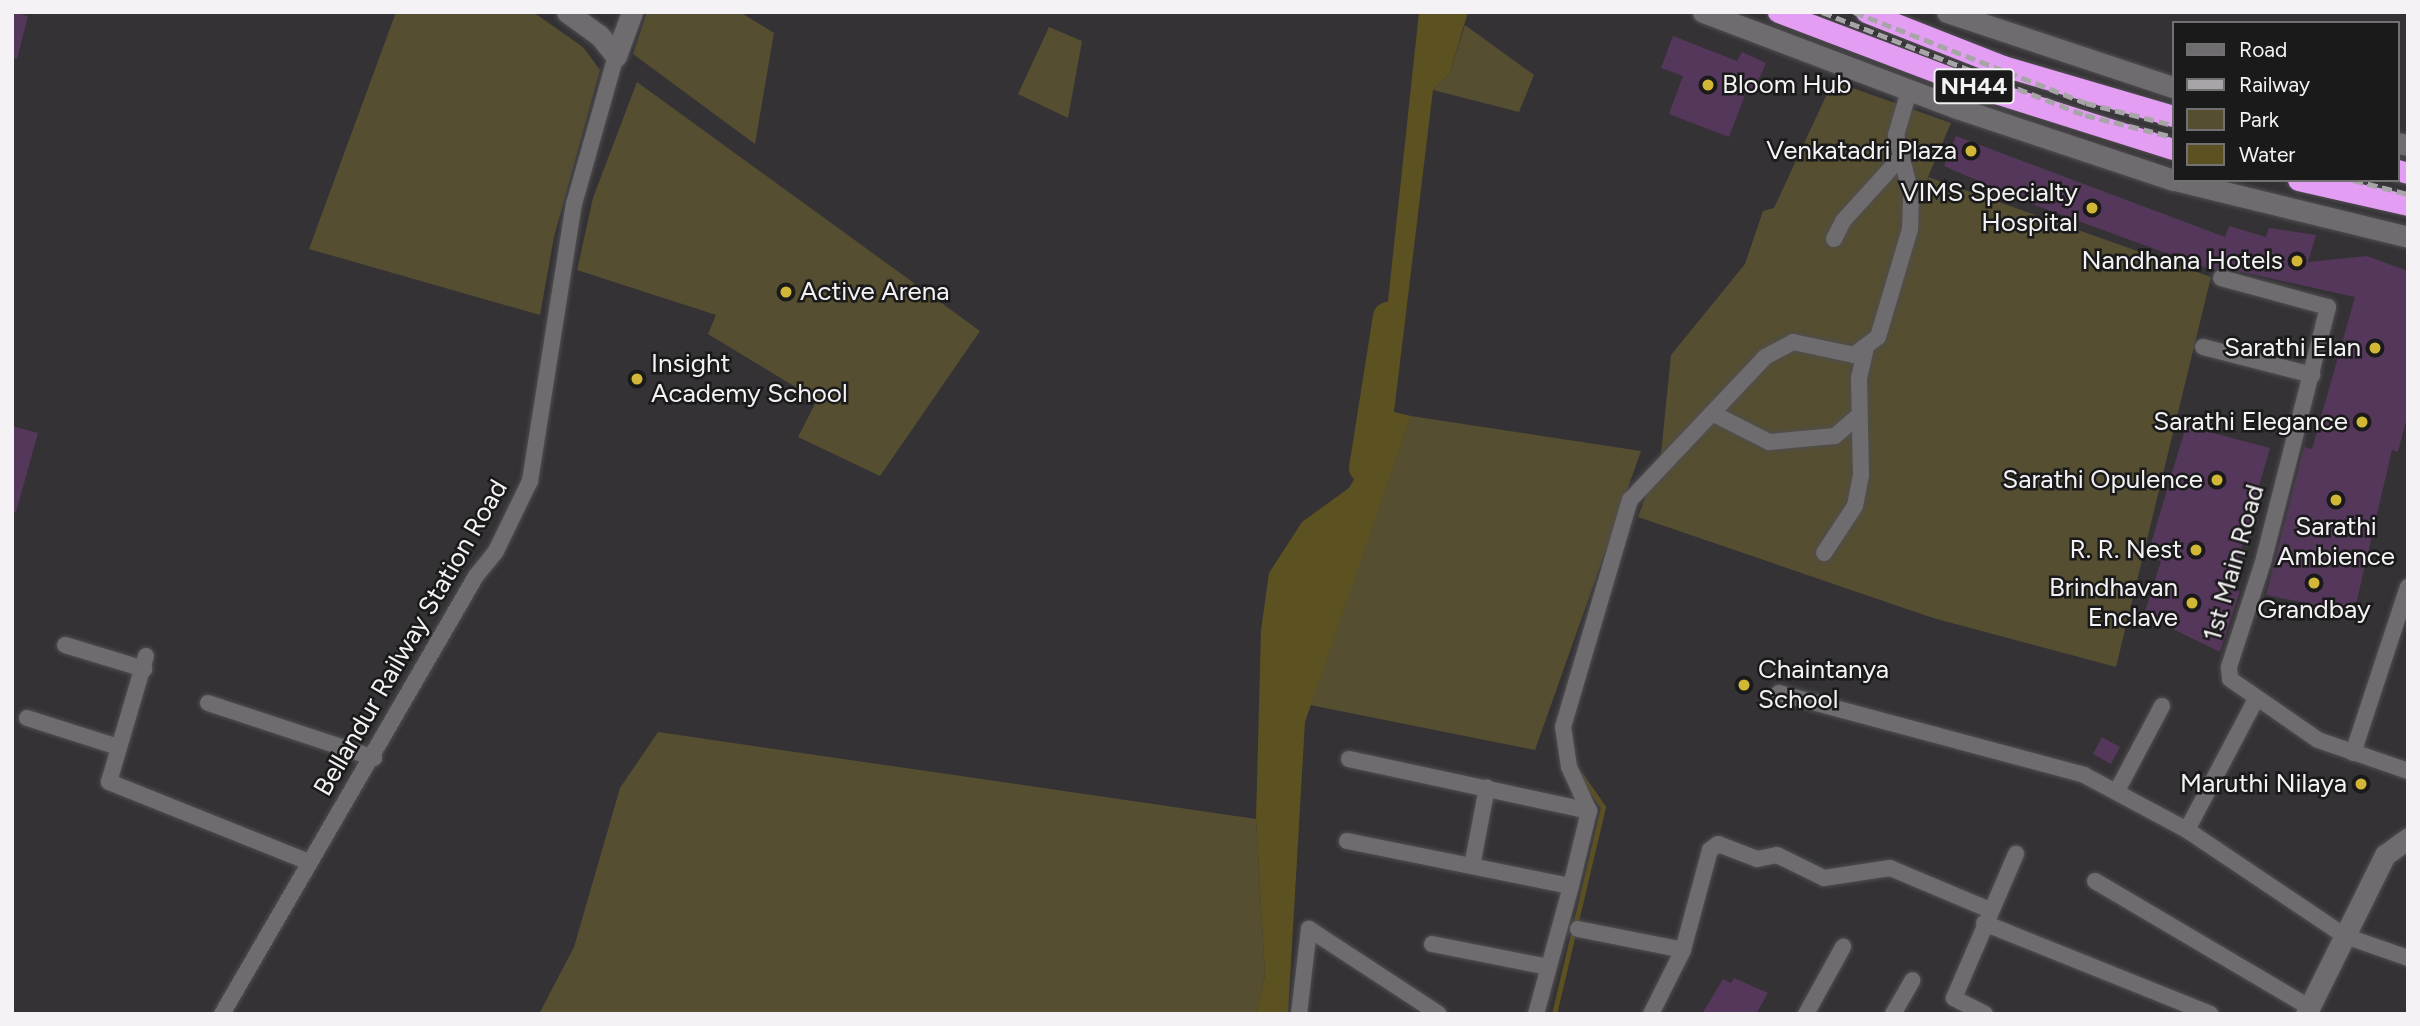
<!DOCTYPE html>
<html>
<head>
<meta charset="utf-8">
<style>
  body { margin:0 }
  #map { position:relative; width:2420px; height:1026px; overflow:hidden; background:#343235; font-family:Figtree,sans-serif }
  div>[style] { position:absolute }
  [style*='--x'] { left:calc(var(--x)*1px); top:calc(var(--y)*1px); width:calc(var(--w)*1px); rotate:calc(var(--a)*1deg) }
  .green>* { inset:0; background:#554e31 }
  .water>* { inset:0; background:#5c5121 }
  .stream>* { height:5px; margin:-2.5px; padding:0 2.5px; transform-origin:2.5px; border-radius:2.5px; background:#5c5121 }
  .river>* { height:30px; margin:-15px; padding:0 15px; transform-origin:15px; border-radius:15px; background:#5c5121 }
  .building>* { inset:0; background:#54375a }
  .roads { filter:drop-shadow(0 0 2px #504e51) drop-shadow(0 0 2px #504e51) }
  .street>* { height:16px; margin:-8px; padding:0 8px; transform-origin:8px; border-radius:8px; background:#6f6c6f }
  .secondary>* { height:21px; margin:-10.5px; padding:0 10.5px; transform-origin:10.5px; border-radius:10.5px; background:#6f6c6f }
  .highway>* { height:21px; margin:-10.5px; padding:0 10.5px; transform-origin:10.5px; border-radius:10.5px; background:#e39ef4 }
  .rail>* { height:5px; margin-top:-2.5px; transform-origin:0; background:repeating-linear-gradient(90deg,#a7a5a7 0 10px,transparent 0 15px) }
  .dots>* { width:19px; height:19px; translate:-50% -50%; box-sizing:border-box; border:4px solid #1b1a1b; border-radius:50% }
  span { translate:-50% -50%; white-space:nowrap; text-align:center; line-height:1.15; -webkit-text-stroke:5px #1b1a1b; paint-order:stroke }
  .shield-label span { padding:2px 5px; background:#1b1a1b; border:2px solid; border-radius:5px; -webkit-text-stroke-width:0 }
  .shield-label { font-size:24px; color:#f4f2f4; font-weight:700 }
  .poi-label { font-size:26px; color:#f4f2f4 }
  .left { translate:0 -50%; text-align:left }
  .right { translate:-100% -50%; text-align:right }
  .street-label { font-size:26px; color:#f4f2f4 }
  .frame { position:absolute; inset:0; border:14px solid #f4f2f4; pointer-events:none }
  .legend { position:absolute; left:2172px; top:21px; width:228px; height:161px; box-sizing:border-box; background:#1b1a1b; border:2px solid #727072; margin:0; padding:9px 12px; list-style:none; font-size:21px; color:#f4f2f4 }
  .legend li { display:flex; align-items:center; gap:14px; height:35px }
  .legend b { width:35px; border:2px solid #727072 }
</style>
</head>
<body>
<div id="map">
  <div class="green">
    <i style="clip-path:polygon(396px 12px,533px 12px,583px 47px,600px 70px,554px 237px,540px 315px,309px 249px)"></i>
    <i style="clip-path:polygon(647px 12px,740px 12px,774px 33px,755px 144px,633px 54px)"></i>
    <i style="clip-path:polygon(1465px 25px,1534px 75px,1519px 112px,1433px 90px,1450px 73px)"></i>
    <i style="clip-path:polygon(1049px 27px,1082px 41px,1068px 118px,1018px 94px)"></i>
    <i style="clip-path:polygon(1833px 81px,1951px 123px,1928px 177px,2211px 277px,2116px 667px,1933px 618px,1638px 517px,1661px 454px,1671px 355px,1745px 264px,1763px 211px,1774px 208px)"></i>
    <i style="clip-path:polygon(637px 82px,980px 331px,880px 476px,798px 437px,817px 400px,708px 334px,716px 315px,577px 270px,593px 198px)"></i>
    <i style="clip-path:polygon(1411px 416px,1641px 451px,1535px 750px,1310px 705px)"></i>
    <i style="clip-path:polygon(658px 732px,1256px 819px,1265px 976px,1256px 1014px,539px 1014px,574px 947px,620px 788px)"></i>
  </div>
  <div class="water">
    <i style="clip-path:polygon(1419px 12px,1468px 12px,1450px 73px,1433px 90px,1394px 412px,1411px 416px,1305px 722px,1288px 1014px,1256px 1014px,1265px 976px,1256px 819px,1261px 630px,1269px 573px,1302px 522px,1349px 488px,1364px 462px,1379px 385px)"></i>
  </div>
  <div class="stream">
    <i style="--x:1554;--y:1014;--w:213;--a:-76.7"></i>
    <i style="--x:1603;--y:807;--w:39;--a:-125"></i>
  </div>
  <div class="river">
    <i style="--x:1364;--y:468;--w:153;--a:-81"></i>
  </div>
  <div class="building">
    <i style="clip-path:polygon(12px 12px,28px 16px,17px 59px,12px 58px)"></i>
    <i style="clip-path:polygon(1673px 36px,1737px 61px,1742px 52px,1766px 63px,1754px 90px,1748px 87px,1729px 137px,1669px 114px,1683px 76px,1661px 68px)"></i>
    <i style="clip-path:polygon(1956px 136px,2225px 237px,2229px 226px,2266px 237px,2269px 228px,2316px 235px,2308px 262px,2367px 256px,2408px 271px,2408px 413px,2398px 452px,2392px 450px,2354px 613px,2266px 595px,2304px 447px,2312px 449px,2355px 297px,2224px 268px,2212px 270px,2024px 201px,1944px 166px)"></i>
    <i style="clip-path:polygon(12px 426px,38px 433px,16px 512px,12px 511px)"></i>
    <i style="clip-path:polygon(2186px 426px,2270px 448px,2230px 588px,2240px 591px,2220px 652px,2144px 615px,2161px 561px,2147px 557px)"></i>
    <i style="clip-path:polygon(2102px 737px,2120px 747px,2111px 764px,2093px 754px)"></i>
    <i style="clip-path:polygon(1734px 978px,1768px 993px,1756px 1014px,1702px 1014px,1723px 979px,1731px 983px)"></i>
  </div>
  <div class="roads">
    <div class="street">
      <i style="--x:1834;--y:239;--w:20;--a:-63"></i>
      <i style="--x:1843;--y:221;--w:88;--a:-47.8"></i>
      <i style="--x:2221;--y:278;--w:111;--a:15.2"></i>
      <i style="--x:2328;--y:307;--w:260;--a:104.3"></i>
      <i style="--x:2264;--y:559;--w:114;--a:108"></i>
      <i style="--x:2229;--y:667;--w:12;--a:85"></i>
      <i style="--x:2230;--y:679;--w:107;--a:34.7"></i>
      <i style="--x:2318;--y:740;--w:95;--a:19"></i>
      <i style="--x:2203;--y:347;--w:113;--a:14.4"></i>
      <i style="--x:1714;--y:414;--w:62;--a:27"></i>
      <i style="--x:1769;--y:442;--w:66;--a:-5.2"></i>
      <i style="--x:1835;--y:436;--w:29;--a:-41"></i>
      <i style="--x:1824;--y:553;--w:56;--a:-56.6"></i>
      <i style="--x:1855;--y:506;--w:32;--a:-79"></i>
      <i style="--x:1861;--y:475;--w:97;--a:-91.2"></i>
      <i style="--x:1859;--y:378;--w:28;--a:-77"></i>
      <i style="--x:65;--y:645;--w:83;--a:16.9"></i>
      <i style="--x:146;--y:656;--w:131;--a:106.4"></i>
      <i style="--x:109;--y:782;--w:213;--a:21.8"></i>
      <i style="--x:1779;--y:693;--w:316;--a:15"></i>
      <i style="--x:2084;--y:775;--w:117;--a:28.1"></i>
      <i style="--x:2187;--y:830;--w:190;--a:33.9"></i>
      <i style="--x:2345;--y:936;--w:67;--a:19.2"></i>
      <i style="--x:208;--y:703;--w:175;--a:18.3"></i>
      <i style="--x:27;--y:718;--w:96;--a:17.7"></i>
      <i style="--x:2353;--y:753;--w:175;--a:-71.7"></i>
      <i style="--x:1349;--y:759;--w:246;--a:12.2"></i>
      <i style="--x:1589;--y:811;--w:77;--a:103.5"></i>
      <i style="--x:2118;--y:789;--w:94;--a:-62.1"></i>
      <i style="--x:1589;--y:811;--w:48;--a:-114.4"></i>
      <i style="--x:1569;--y:767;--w:40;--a:-98.5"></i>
      <i style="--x:1563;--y:727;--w:237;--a:-73.6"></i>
      <i style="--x:1630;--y:500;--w:197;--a:-46.6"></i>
      <i style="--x:1765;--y:357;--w:32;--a:-28"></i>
      <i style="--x:1793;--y:342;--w:62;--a:12"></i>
      <i style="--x:1854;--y:355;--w:30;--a:-37"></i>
      <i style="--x:1878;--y:337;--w:113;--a:-73.5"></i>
      <i style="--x:1910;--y:229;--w:35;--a:-88"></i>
      <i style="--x:1911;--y:194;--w:61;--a:-104.3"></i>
      <i style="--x:1896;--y:135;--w:46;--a:-73.5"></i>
      <i style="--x:2187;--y:830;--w:148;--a:-62.2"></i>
      <i style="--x:1347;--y:841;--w:228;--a:11.4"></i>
      <i style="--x:1571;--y:886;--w:133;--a:105.3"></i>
      <i style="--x:1472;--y:866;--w:80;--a:-79.2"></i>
      <i style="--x:2095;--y:881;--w:248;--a:30.5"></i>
      <i style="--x:1984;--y:923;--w:244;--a:21.9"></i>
      <i style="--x:1578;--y:929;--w:107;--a:11.3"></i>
      <i style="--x:1683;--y:950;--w:104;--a:-74.9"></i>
      <i style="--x:1710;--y:850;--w:10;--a:-37"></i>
      <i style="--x:1718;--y:844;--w:42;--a:21"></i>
      <i style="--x:1757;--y:859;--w:20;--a:-11"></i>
      <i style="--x:1777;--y:855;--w:52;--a:26.1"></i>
      <i style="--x:1824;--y:878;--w:67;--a:-8.6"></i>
      <i style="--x:1890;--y:868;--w:108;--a:22.8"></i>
      <i style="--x:1432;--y:944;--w:118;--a:11.2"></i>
      <i style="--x:222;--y:1014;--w:506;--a:-59.89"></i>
      <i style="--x:476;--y:576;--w:32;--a:-51"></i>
      <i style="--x:496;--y:551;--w:78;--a:-64.1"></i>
      <i style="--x:530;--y:481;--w:280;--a:-81"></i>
      <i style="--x:574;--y:204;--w:154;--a:-74.2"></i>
      <i style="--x:1299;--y:1014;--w:86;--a:-83.3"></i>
      <i style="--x:1309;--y:929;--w:155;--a:33.2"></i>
      <i style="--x:1651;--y:1014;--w:72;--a:-63.4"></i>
      <i style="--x:1806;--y:1014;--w:77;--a:-61.1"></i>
      <i style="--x:1893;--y:1014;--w:39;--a:-60"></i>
      <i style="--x:1985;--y:1014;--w:35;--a:-153"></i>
      <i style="--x:1954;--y:998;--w:157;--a:-66.7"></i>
    </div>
    <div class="secondary">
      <i style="--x:567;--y:12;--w:39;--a:36"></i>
      <i style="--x:599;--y:35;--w:27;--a:51"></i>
      <i style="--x:1703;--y:12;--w:272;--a:20.7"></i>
      <i style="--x:1957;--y:108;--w:228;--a:18.4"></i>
      <i style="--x:1947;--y:12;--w:238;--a:18.4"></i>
      <i style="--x:616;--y:56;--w:47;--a:-70"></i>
      <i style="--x:2397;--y:143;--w:11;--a:10"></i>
      <i style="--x:2175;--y:180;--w:240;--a:13.7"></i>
      <i style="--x:2306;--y:1014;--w:178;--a:-63.6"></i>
      <i style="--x:2385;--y:855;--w:29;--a:-36"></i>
    </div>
    <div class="highway">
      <i style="--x:1778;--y:12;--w:205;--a:20.8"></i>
      <i style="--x:1970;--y:85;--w:213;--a:17.5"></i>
      <i style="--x:1866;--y:12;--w:147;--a:21.5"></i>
      <i style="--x:2003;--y:66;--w:177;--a:16.4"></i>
      <i style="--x:2397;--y:170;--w:11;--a:15"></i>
      <i style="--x:2298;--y:180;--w:113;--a:12.8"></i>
    </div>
  </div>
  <div class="rail">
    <i style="--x:1822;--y:12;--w:282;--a:21.4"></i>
    <i style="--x:2085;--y:115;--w:91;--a:14"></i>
    <i style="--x:1854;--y:12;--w:249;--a:21.4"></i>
    <i style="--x:2086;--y:103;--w:90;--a:14.2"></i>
    <i style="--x:2353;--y:180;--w:57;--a:14.3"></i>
  </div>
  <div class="dots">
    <i style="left:1708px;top:85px;background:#d2b736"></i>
    <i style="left:1971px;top:151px;background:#d2b736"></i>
    <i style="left:2092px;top:208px;background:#d2b736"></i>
    <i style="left:2297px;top:261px;background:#d2b736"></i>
    <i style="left:786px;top:292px;background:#d2b736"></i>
    <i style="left:2375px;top:348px;background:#d2b736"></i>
    <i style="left:637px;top:379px;background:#d2b736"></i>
    <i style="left:2362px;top:422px;background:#d2b736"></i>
    <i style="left:2217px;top:480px;background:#d2b736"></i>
    <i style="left:2336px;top:500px;background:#d2b736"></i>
    <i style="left:2196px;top:550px;background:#d2b736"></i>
    <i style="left:2314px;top:583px;background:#d2b736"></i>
    <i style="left:2192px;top:603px;background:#d2b736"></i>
    <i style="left:1744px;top:685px;background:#d2b736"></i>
    <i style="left:2361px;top:784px;background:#d2b736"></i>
  </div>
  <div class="shield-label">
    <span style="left:1974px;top:86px">NH44</span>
  </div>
  <div class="poi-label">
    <span class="left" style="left:1722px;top:85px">Bloom Hub</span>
    <span class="right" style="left:1957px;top:151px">Venkatadri Plaza</span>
    <span class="right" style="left:2078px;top:208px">VIMS Specialty<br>Hospital</span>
    <span class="right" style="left:2283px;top:261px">Nandhana Hotels</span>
    <span class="left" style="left:800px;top:292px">Active Arena</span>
    <span class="right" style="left:2361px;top:348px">Sarathi Elan</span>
    <span class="left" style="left:651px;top:379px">Insight<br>Academy School</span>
    <span class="right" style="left:2348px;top:422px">Sarathi Elegance</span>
    <span class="right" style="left:2203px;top:480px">Sarathi Opulence</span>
    <span style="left:2336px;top:542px">Sarathi<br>Ambience</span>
    <span class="right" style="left:2182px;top:550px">R. R. Nest</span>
    <span class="right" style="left:2178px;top:603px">Brindhavan<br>Enclave</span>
    <span style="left:2314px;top:610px">Grandbay</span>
    <span class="left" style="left:1758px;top:685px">Chaintanya<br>School</span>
    <span class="right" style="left:2347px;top:784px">Maruthi Nilaya</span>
  </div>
  <div class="street-label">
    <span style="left:2234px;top:563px;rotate:-74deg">1st Main Road</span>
    <span style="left:411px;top:638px;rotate:-60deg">Bellandur Railway Station Road</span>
  </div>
  <div class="frame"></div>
  <ul class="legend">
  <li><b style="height:9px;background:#6f6c6f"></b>Road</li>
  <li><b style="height:9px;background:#a7a5a7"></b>Railway</li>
  <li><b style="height:19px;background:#554e31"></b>Park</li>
  <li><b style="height:19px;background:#5c5121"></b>Water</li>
  </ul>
</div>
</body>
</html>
